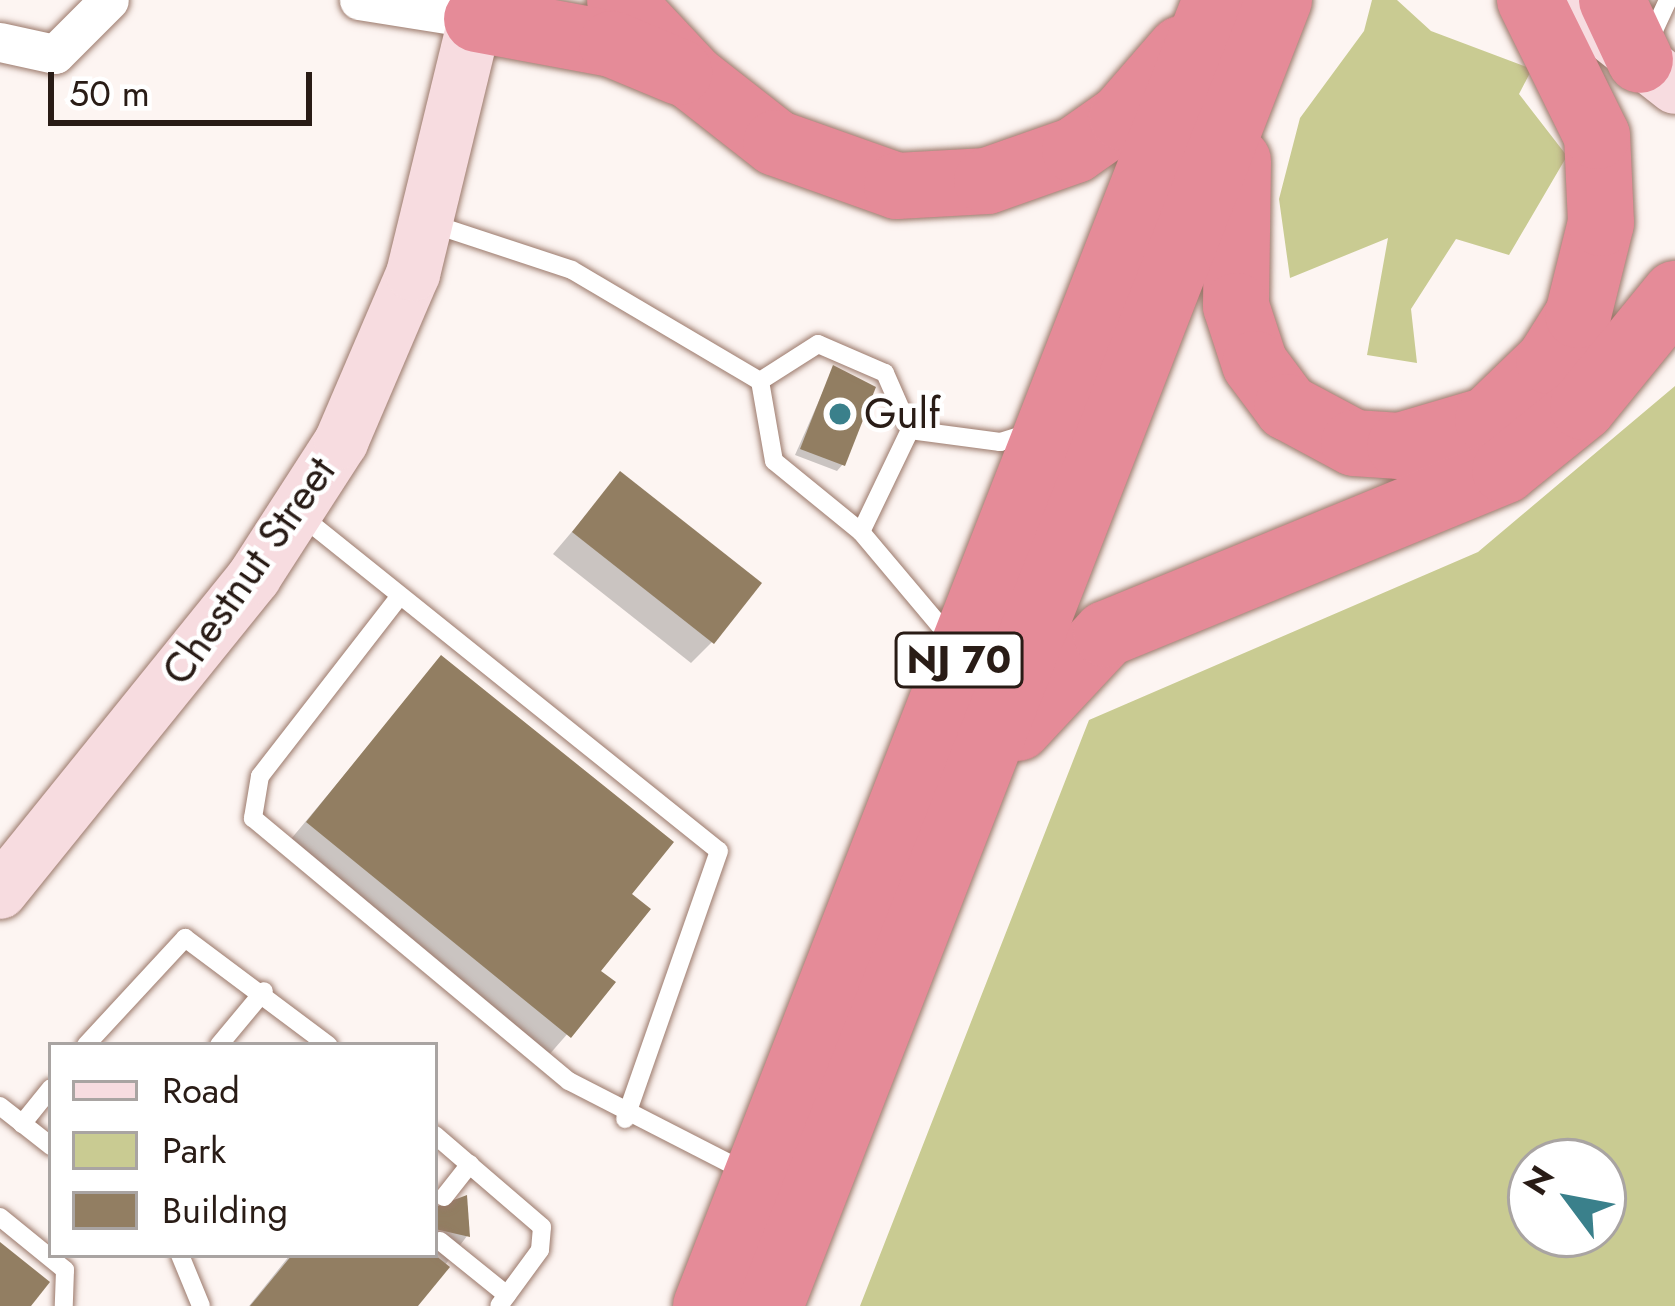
<!DOCTYPE html>
<html>
<head>
<meta charset="utf-8">
<style>
  body { margin:0 }
  #map { position:relative; width:1675px; height:1306px; overflow:hidden; background:#fdf5f2; font-family:Jost,sans-serif }
  div>[style] { position:absolute }
  [style*='--x'] { left:calc(var(--x)*1px); top:calc(var(--y)*1px); width:calc(var(--w)*1px); rotate:calc(var(--a)*1deg) }
  .green>* { inset:0; background:#c9cb92 }
  .shadow>* { inset:0; background:#0003 }
  .building>* { inset:0; background:#927e62 }
  .roads { filter:drop-shadow(0 0 3px #9b796b) drop-shadow(0 0 3px #9b796b) }
  .lane>* { height:18px; margin:-9px; padding:0 9px; transform-origin:9px; border-radius:9px; background:#fff }
  .street>* { height:39px; margin:-19.5px; padding:0 19.5px; transform-origin:19.5px; border-radius:19.5px; background:#fff }
  .secondary>* { height:54px; margin:-27px; padding:0 27px; transform-origin:27px; border-radius:27px; background:#f7dce0 }
  .highway>* { height:66px; margin:-33px; padding:0 33px; transform-origin:33px; border-radius:33px; background:#e58b98 }
  .dots>* { width:33px; height:33px; translate:-50% -50%; box-sizing:border-box; border:6px solid #fff; border-radius:50% }
  span { translate:-50% -50%; white-space:nowrap; text-align:center; line-height:1.15; -webkit-text-stroke:9px #fff; paint-order:stroke }
  .shield-label span { padding:3px 9px; background:#fff; border:3px solid; border-radius:9px; -webkit-text-stroke-width:0 }
  .shield-label { font-size:39px; color:#291c16; font-weight:700 }
  .poi-label { font-size:42px; color:#291c16 }
  .left { translate:0 -50%; text-align:left }
  .street-label { font-size:42px; color:#291c16 }
  .legend { position:absolute; left:48px; top:1042px; width:390px; height:216px; box-sizing:border-box; background:#fff; border:3px solid #a9a4a2; margin:0; padding:15px 21px; list-style:none; font-size:36px; color:#291c16 }
  .legend li { display:flex; align-items:center; gap:24px; height:60px }
  .legend b { width:60px; border:3px solid #a9a4a2 }
  .north { position:absolute; left:1507px; top:1138px; width:120px; height:120px; box-sizing:border-box; background:#fff; border:3px solid #a9a4a2; border-radius:50%; rotate:302deg; font-size:33px; font-weight:700; line-height:48px; text-align:center; color:#291c16 }
  .north::after { content:''; display:block; margin:auto; width:42px; height:54px; background:#3a808b; clip-path:polygon(50% 0,100% 100%,50% 72%,0 100%) }
  .scale { position:absolute; left:48px; top:72px; width:264px; height:54px; box-sizing:border-box; border:6px solid #291c16; border-top:0; padding-left:15px; font-size:36px; line-height:42px; white-space:nowrap; color:#291c16; -webkit-text-stroke:9px #fff; paint-order:stroke }
</style>
</head>
<body>
<div id="map">
  <div class="green">
    <i style="clip-path:polygon(1372px 0,1397px 0,1431px 31px,1532px 69px,1519px 94px,1567px 156px,1509px 255px,1456px 239px,1411px 309px,1417px 363px,1367px 355px,1388px 238px,1290px 278px,1279px 199px,1300px 118px,1364px 31px)"></i>
    <i style="clip-path:polygon(evenodd,1675px 386px,1675px 1306px,860px 1306px,1089px 720px,1478px 552px,1675px 386px,1603px 1162px,1603px 1234px,1531px 1234px,1531px 1162px,1603px 1162px)"></i>
  </div>
  <div class="shadow">
    <i style="clip-path:polygon(833px 369px,843px 464px,837px 471px,795px 455px)"></i>
    <i style="clip-path:polygon(620px 475px,712px 642px,691px 663px,553px 554px)"></i>
    <i style="clip-path:polygon(441px 659px,628px 894px,597px 971px,612px 983px,541px 1064px,281px 851px)"></i>
    <i style="clip-path:polygon(435px 1206px,467px 1236px,414px 1306px,249px 1306px,290px 1255px,435px 1255px)"></i>
  </div>
  <div class="building">
    <i style="clip-path:polygon(833px 365px,876px 387px,845px 466px,800px 449px)"></i>
    <i style="clip-path:polygon(620px 471px,762px 583px,714px 644px,572px 532px)"></i>
    <i style="clip-path:polygon(441px 655px,674px 842px,632px 894px,651px 909px,601px 971px,616px 982px,571px 1038px,306px 822px)"></i>
    <i style="clip-path:polygon(467px 1195px,470px 1237px,435px 1229px,435px 1207px)"></i>
    <i style="clip-path:polygon(0 1242px,50px 1282px,31px 1306px,0 1306px)"></i>
    <i style="clip-path:polygon(292px 1255px,435px 1255px,450px 1267px,418px 1306px,250px 1306px)"></i>
  </div>
  <div class="roads">
    <div class="lane">
      <i style="--x:1650;--y:39;--w:43;--a:-65.2"></i>
      <i style="--x:433;--y:224;--w:146;--a:18.3"></i>
      <i style="--x:572;--y:270;--w:218;--a:30.6"></i>
      <i style="--x:760;--y:381;--w:81;--a:80.1"></i>
      <i style="--x:774;--y:461;--w:112;--a:39.2"></i>
      <i style="--x:861;--y:532;--w:140;--a:49.9"></i>
      <i style="--x:760;--y:381;--w:69;--a:-32.5"></i>
      <i style="--x:818;--y:344;--w:73;--a:23.4"></i>
      <i style="--x:885;--y:373;--w:62;--a:66.3"></i>
      <i style="--x:910;--y:430;--w:113;--a:115.7"></i>
      <i style="--x:910;--y:430;--w:91;--a:7.6"></i>
      <i style="--x:1000;--y:442;--w:30;--a:-17"></i>
      <i style="--x:299;--y:514;--w:538;--a:38.74"></i>
      <i style="--x:719;--y:851;--w:284;--a:109.3"></i>
      <i style="--x:399;--y:597;--w:227;--a:127.8"></i>
      <i style="--x:260;--y:776;--w:43;--a:99.5"></i>
      <i style="--x:253;--y:818;--w:411;--a:39.8"></i>
      <i style="--x:569;--y:1081;--w:199;--a:27.2"></i>
      <i style="--x:86;--y:1045;--w:146;--a:-47.2"></i>
      <i style="--x:185;--y:938;--w:179;--a:36.8"></i>
      <i style="--x:219;--y:1045;--w:70;--a:-50.2"></i>
      <i style="--x:0;--y:1106;--w:65;--a:38.1"></i>
      <i style="--x:22;--y:1124;--w:46;--a:-51.1"></i>
      <i style="--x:435;--y:1135;--w:141;--a:40.7"></i>
      <i style="--x:542;--y:1227;--w:23;--a:95"></i>
      <i style="--x:540;--y:1250;--w:69;--a:126.2"></i>
      <i style="--x:444;--y:1197;--w:42;--a:-51.8"></i>
      <i style="--x:0;--y:1217;--w:84;--a:39.2"></i>
      <i style="--x:65;--y:1270;--w:36;--a:92"></i>
      <i style="--x:440;--y:1241;--w:86;--a:38.9"></i>
      <i style="--x:180;--y:1255;--w:55;--a:67.6"></i>
    </div>
    <div class="street">
      <i style="--x:359;--y:0;--w:120;--a:9.1"></i>
      <i style="--x:0;--y:42;--w:56;--a:12.3"></i>
      <i style="--x:55;--y:54;--w:76;--a:-45"></i>
    </div>
    <div class="secondary">
      <i style="--x:1565;--y:0;--w:140;--a:38.3"></i>
      <i style="--x:0;--y:892;--w:405;--a:-51.1"></i>
      <i style="--x:254;--y:577;--w:161;--a:-57.2"></i>
      <i style="--x:341;--y:442;--w:183;--a:-66.8"></i>
      <i style="--x:413;--y:274;--w:282;--a:-76.3"></i>
    </div>
    <div class="highway">
      <i style="--x:620;--y:0;--w:107;--a:46.9"></i>
      <i style="--x:693;--y:78;--w:105;--a:38.1"></i>
      <i style="--x:776;--y:143;--w:128;--a:19.6"></i>
      <i style="--x:897;--y:186;--w:90;--a:-3.2"></i>
      <i style="--x:987;--y:181;--w:93;--a:-19.4"></i>
      <i style="--x:1075;--y:150;--w:57;--a:-35.1"></i>
      <i style="--x:1122;--y:117;--w:90;--a:-49.1"></i>
      <i style="--x:1612;--y:0;--w:66;--a:65"></i>
      <i style="--x:477;--y:19;--w:137;--a:10.5"></i>
      <i style="--x:612;--y:44;--w:73;--a:22.7"></i>
      <i style="--x:1238;--y:161;--w:145;--a:90.8"></i>
      <i style="--x:1236;--y:306;--w:61;--a:71.9"></i>
      <i style="--x:1255;--y:364;--w:54;--a:53.3"></i>
      <i style="--x:1287;--y:407;--w:76;--a:28.2"></i>
      <i style="--x:1354;--y:443;--w:46;--a:3.7"></i>
      <i style="--x:1400;--y:446;--w:92;--a:-16.5"></i>
      <i style="--x:1488;--y:420;--w:85;--a:-44"></i>
      <i style="--x:1549;--y:361;--w:54;--a:-57.8"></i>
      <i style="--x:1578;--y:315;--w:95;--a:-76"></i>
      <i style="--x:1601;--y:223;--w:87;--a:-92.6"></i>
      <i style="--x:1597;--y:136;--w:152;--a:-116.2"></i>
      <i style="--x:1018;--y:728;--w:129;--a:-46.9"></i>
      <i style="--x:1106;--y:634;--w:431;--a:-22.3"></i>
      <i style="--x:1505;--y:470;--w:100;--a:-38.9"></i>
      <i style="--x:1583;--y:407;--w:146;--a:-50.8"></i>
      <i style="--x:706;--y:1306;--w:1402;--a:-68.67"></i>
      <i style="--x:770;--y:1306;--w:1402;--a:-68.71"></i>
    </div>
  </div>
  <div class="dots">
    <i style="left:840px;top:414px;background:#3a808b"></i>
  </div>
  <div class="shield-label">
    <span style="left:959px;top:660px">NJ 70</span>
  </div>
  <div class="poi-label">
    <span class="left" style="left:864px;top:414px">Gulf</span>
  </div>
  <div class="street-label">
    <span style="left:249px;top:571px;rotate:-55deg">Chestnut Street</span>
  </div>
  <ul class="legend">
  <li><b style="height:15px;background:#f7dce0"></b>Road</li>
  <li><b style="height:33px;background:#c9cb92"></b>Park</li>
  <li><b style="height:33px;background:#927e62"></b>Building</li>
  </ul>
  <div class="north">N</div>
  <div class="scale">50 m</div>
</div>
</body>
</html>
